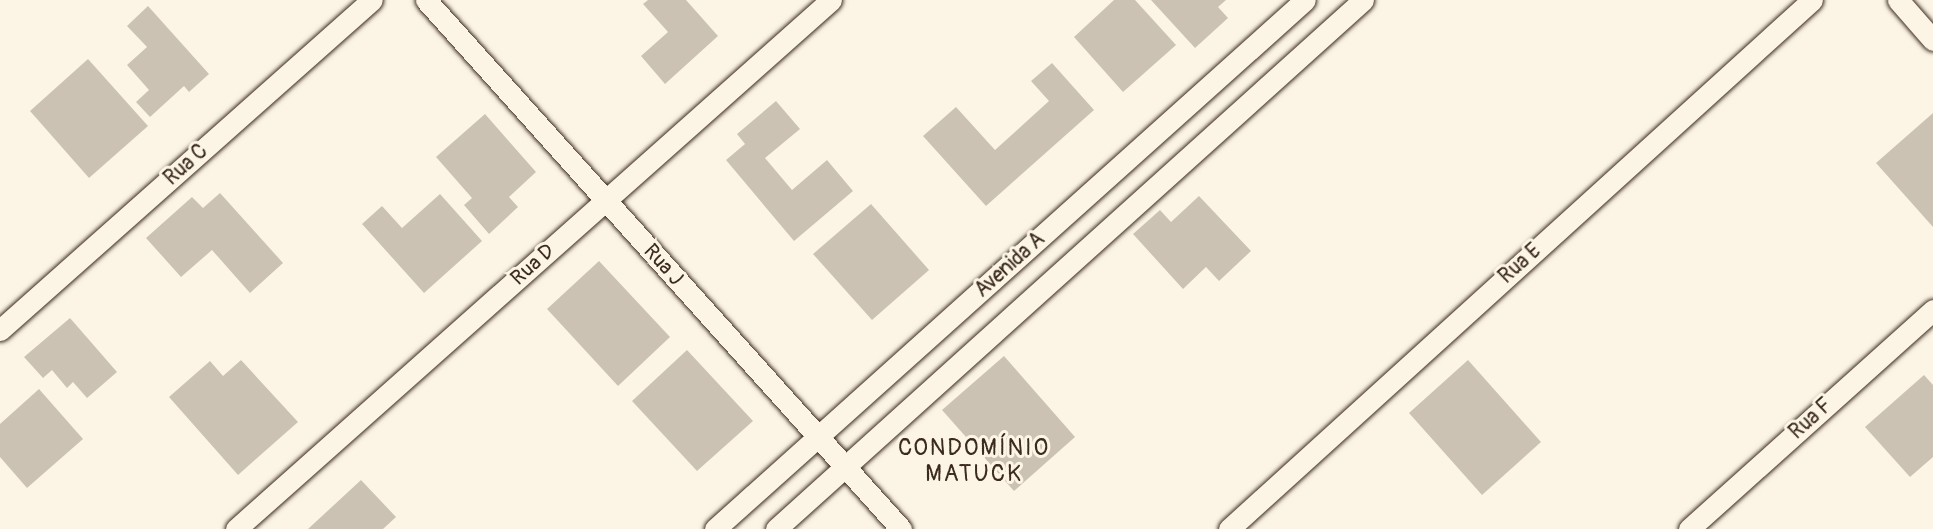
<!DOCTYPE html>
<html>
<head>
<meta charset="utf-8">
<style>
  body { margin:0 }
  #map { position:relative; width:1933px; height:529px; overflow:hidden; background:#fcf5e5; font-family:Pangolin,sans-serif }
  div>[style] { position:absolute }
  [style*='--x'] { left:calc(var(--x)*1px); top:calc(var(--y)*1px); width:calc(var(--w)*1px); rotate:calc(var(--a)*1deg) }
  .building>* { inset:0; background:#ccc2b3 }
  .roads { filter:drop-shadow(0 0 2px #3b2a1e) drop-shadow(0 0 2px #3b2a1e) }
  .minor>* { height:21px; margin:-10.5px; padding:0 10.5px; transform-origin:10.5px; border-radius:10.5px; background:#fcf5e5 }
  span { translate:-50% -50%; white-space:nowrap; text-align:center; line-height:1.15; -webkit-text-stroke:6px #fcf5e5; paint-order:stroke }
  .street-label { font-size:21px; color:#3b2a1e }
  .neighbourhood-label { font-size:23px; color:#3b2a1e; letter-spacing:2px }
</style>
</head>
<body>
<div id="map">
  <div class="building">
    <i style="clip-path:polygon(648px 0,686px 0,718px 36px,665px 84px,641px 56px,668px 32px,643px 4px)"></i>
    <i style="clip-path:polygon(1114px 0,1135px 0,1176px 45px,1123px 92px,1074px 37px)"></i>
    <i style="clip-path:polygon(1151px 0,1226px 0,1218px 7px,1228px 18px,1195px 48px)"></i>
    <i style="clip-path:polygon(148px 6px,209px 74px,189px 92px,184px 86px,150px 117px,136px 102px,149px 90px,127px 65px,147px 47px,127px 26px)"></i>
    <i style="clip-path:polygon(88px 59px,148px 126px,89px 178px,30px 111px)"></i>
    <i style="clip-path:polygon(1052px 63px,1094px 110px,986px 206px,923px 136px,956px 107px,995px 150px,1049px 101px,1031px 81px)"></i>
    <i style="clip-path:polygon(776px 101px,800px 129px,765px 158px,792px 190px,827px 160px,853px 191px,794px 241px,726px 160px,745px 144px,737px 134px)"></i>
    <i style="clip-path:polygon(1933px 113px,1933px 227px,1876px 163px)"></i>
    <i style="clip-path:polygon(485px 114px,536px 172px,509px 197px,518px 207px,489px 234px,464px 205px,472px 198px,436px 157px)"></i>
    <i style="clip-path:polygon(220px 193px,283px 263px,250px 293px,212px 250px,181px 277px,146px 238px,192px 197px,203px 208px)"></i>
    <i style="clip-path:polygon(440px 194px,482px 241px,424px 293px,362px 224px,382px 206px,402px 228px)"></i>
    <i style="clip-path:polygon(1199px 196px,1251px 251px,1219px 281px,1206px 267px,1183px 289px,1133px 234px,1160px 210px,1171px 222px)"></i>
    <i style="clip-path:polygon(871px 204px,929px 270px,872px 320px,813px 254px)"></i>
    <i style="clip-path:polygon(599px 261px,670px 337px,618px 386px,547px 309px)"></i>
    <i style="clip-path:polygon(70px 318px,117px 372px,87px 398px,73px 382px,67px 388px,52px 370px,43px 378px,24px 357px)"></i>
    <i style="clip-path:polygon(687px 350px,753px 421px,697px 471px,632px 401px)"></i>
    <i style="clip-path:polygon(1004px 356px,1075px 437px,1014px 491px,942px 410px)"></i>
    <i style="clip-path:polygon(241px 360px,298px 422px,238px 475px,169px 397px,210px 361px,223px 376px)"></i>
    <i style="clip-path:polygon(1468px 360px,1541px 442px,1482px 495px,1409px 413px)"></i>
    <i style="clip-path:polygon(1924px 375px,1933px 385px,1933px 457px,1910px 477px,1865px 427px)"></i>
    <i style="clip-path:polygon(39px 389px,83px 439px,27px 488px,0 457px,0 424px)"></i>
    <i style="clip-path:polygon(361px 480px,396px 517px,383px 529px,308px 529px)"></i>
  </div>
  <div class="roads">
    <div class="minor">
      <i style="--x:426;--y:0;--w:711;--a:48.08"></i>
      <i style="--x:1898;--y:0;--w:53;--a:48.8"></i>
      <i style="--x:0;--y:330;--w:497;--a:-41.6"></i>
      <i style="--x:236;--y:529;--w:796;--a:-41.64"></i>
      <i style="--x:715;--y:529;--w:792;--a:-41.88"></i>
      <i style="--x:776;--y:529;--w:790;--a:-42.02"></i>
      <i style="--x:1229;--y:529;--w:787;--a:-42.22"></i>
      <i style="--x:1689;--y:529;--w:328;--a:-41.9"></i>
    </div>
  </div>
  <div class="street-label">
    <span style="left:186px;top:165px;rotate:-42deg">Rua C</span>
    <span style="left:1520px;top:264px;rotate:-42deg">Rua E</span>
    <span style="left:533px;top:265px;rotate:-42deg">Rua D</span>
    <span style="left:663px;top:265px;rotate:48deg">Rua J</span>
    <span style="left:1010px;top:265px;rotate:-42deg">Avenida A</span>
    <span style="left:1811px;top:419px;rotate:-42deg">Rua F</span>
  </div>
  <div class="neighbourhood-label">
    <span style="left:974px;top:461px">CONDOMÍNIO<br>MATUCK</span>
  </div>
</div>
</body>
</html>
